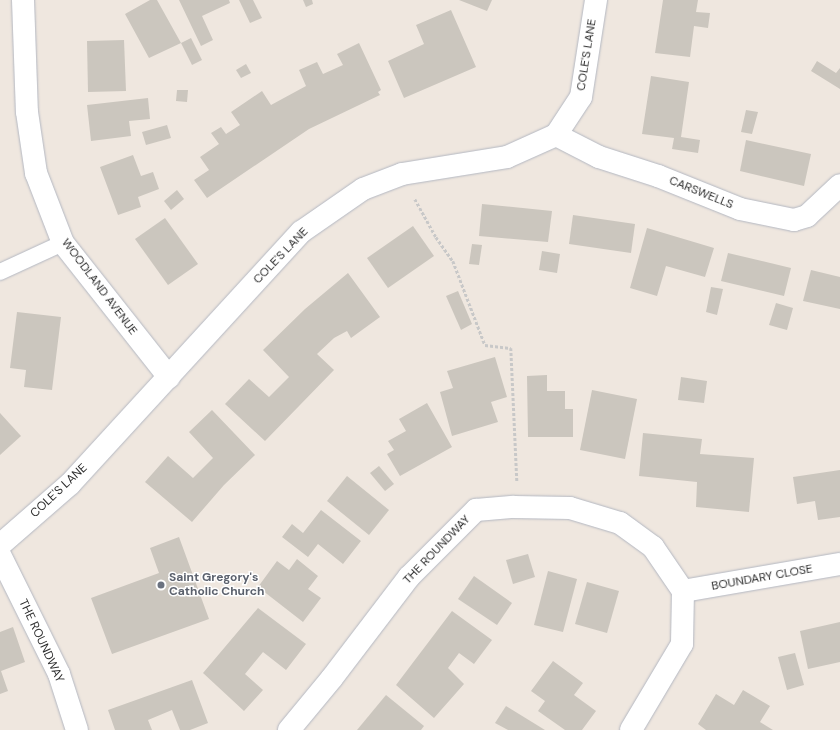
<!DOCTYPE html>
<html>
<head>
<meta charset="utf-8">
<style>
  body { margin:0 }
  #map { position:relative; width:840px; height:730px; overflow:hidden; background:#efe7df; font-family:"DM Sans",sans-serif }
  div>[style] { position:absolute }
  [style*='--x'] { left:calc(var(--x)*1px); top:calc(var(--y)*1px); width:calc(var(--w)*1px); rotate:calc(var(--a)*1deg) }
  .building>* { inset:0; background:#cbc6be }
  .path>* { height:2.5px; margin-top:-1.25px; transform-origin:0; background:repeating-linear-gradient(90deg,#c8c8c8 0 3px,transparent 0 5px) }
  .roads { filter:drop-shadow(0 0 1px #b3b7c1) drop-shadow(0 0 1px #b3b7c1) }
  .lane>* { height:16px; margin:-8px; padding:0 8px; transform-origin:8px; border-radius:8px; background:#fff }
  .street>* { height:22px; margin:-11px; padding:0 11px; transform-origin:11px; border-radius:11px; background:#fff }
  .dots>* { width:11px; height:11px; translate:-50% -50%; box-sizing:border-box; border:2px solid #fff; border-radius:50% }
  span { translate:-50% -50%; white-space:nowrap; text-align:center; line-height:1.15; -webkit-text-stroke:3px #fff; paint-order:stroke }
  .street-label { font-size:12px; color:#2d2d2d }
  .worship-label { font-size:12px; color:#5b616d; font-weight:700 }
  .left { translate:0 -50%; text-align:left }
</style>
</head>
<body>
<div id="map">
  <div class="building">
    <i style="clip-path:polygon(150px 0,157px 0,181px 43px,191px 38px,202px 60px,192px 65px,181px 43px,149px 58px,125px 14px)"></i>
    <i style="clip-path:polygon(179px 0,229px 0,230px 3px,202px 16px,213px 40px,201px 46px)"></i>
    <i style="clip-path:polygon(239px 0,253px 0,262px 18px,250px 23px)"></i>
    <i style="clip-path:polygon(303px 0,312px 0,313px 4px,306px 7px)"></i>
    <i style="clip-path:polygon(459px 0,492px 0,487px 11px)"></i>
    <i style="clip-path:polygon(663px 0,698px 0,696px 12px,710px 13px,708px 28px,694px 26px,690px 57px,655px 53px)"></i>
    <i style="clip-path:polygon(451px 10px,476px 67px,404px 98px,388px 61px,424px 44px,416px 25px)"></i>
    <i style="clip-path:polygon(124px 40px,126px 91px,88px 92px,87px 41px)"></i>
    <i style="clip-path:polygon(359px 43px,381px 90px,378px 92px,380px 95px,309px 129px,207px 198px,194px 180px,209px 170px,200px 157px,219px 144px,211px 133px,221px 127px,226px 134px,240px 125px,231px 112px,262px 91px,271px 105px,306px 86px,299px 70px,317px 62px,323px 74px,343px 65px,337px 54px)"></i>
    <i style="clip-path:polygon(817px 61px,836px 73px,840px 68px,840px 89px,811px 71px)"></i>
    <i style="clip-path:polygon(246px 64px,251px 73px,241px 78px,236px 70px)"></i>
    <i style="clip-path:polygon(651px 76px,689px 82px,681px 137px,700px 140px,698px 153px,672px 149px,674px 138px,642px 134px)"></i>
    <i style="clip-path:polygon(177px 90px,188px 90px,187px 102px,176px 101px)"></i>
    <i style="clip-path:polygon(148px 98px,150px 119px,129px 121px,131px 136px,91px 141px,87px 105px)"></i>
    <i style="clip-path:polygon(746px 110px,758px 112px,752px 134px,741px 132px)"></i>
    <i style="clip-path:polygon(167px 125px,171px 138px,146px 145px,142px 132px)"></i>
    <i style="clip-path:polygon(746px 140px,811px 154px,804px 186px,740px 171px)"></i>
    <i style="clip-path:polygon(133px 155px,141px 176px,153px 172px,159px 189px,138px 197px,141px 207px,118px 215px,100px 167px)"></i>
    <i style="clip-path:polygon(177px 190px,184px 199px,171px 210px,164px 201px)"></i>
    <i style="clip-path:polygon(482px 204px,552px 211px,548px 242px,479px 236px)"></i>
    <i style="clip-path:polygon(573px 215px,635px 224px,631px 253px,569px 244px)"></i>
    <i style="clip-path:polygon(165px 218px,198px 264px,168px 285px,135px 239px)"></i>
    <i style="clip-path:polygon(413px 226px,434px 256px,388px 288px,367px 258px)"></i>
    <i style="clip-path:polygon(647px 228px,714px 248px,705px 277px,666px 266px,657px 296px,630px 288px)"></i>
    <i style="clip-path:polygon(472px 244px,482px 245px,479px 265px,469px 264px)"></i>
    <i style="clip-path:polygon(542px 251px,560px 254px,557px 273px,539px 270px)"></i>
    <i style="clip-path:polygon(728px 253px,791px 268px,784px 296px,721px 281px)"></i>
    <i style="clip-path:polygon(811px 270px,840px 277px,840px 309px,803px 301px)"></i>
    <i style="clip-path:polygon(348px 273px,380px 317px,351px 338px,347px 331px,334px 338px,317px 354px,334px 370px,265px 441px,225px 404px,249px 379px,269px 397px,289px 377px,263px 350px,305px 309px)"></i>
    <i style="clip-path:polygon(711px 287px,723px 289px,717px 315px,706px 312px)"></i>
    <i style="clip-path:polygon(458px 291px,472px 324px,461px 330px,446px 296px)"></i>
    <i style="clip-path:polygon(776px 303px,793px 308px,787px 330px,769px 325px)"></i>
    <i style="clip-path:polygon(17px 312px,61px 317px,52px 390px,24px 387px,26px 370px,10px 368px)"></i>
    <i style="clip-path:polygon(495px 357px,507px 397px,491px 402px,498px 422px,452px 436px,440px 392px,453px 388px,447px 371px)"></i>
    <i style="clip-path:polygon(547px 375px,547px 391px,565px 391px,565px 409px,573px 409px,573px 437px,528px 437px,527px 376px)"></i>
    <i style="clip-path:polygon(681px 377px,707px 381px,704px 403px,678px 400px)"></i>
    <i style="clip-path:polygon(592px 390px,637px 399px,625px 459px,580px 450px)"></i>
    <i style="clip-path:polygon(427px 403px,452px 447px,400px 476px,387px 454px,394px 450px,388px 441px,406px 431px,399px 419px)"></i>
    <i style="clip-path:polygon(212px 410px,255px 455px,224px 485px,192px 522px,145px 482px,168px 456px,193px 478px,213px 458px,189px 432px)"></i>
    <i style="clip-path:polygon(0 413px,21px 436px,0 455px)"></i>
    <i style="clip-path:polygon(643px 433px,702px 439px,700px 454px,754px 458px,749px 512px,696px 507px,697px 482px,639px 476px)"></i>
    <i style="clip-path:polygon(379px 466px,394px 484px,385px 491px,370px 473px)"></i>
    <i style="clip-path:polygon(840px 470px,840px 517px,818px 520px,815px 501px,797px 504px,793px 477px)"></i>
    <i style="clip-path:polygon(347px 476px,389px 510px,369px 535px,327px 501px)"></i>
    <i style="clip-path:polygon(321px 510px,361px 541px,343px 564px,318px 544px,308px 557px,282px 537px,292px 524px,303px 533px)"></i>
    <i style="clip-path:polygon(179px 537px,209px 619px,112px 654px,91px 598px,159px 573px,150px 548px)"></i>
    <i style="clip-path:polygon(528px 554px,535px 577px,513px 584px,506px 560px)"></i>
    <i style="clip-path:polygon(297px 559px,318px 576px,308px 589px,321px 598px,303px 622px,258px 587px,277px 561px,289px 570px)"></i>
    <i style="clip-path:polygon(548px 571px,577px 579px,563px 632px,534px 625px)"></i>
    <i style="clip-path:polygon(474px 576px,512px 603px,497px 625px,458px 599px)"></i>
    <i style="clip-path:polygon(587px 582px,619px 591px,607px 633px,575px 624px)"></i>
    <i style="clip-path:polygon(258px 608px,306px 644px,286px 670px,263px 652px,245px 674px,263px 690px,244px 711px,203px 673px)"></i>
    <i style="clip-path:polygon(452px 611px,492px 640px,474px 664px,459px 653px,448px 668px,464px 684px,434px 718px,396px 685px)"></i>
    <i style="clip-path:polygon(840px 622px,840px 662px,808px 669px,800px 631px)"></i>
    <i style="clip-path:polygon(13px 627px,25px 662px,1px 671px,8px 691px,0 694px,0 632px)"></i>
    <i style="clip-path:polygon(795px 653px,804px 685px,787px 690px,778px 657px)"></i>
    <i style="clip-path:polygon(553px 661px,583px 683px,574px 695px,596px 711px,582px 730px,565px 730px,538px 711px,545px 701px,531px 691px)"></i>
    <i style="clip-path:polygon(192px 680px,208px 723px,190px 730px,180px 730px,172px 710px,148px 720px,152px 730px,115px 730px,108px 710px)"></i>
    <i style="clip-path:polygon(743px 690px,770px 706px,760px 722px,773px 730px,706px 730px,698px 724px,716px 694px,734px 705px)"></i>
    <i style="clip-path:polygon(386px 695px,424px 726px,421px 730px,357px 730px)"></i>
    <i style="clip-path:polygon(506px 706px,545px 730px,508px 730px,495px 723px)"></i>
  </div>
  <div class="path">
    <i style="--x:415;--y:199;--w:43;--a:61.1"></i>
    <i style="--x:436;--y:237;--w:29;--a:55"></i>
    <i style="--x:453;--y:261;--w:90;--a:69.1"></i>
    <i style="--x:485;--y:345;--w:26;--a:7"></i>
    <i style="--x:511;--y:348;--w:133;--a:87.4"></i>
  </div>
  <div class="roads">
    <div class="lane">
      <i style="--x:0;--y:272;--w:69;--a:-24.7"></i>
    </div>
    <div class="street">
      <i style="--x:23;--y:0;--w:112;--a:88"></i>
      <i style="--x:27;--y:112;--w:62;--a:81.6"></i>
      <i style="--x:36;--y:173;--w:75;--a:68.9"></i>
      <i style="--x:63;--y:243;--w:171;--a:51.7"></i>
      <i style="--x:556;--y:135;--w:48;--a:27.1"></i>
      <i style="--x:599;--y:157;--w:62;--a:17.9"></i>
      <i style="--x:658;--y:176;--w:88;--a:21.9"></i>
      <i style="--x:740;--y:209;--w:55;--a:11.5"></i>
      <i style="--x:794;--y:220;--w:14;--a:-17"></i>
      <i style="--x:807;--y:216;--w:45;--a:-43.2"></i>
      <i style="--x:0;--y:545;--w:93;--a:-41.1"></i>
      <i style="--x:70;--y:484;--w:342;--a:-47.5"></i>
      <i style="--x:301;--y:232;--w:75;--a:-34.7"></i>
      <i style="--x:363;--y:189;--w:42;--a:-21"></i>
      <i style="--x:402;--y:174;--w:106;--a:-9.2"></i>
      <i style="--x:507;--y:157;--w:54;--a:-24.2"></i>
      <i style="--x:556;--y:135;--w:45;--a:-56.7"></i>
      <i style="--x:581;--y:97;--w:98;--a:-81.2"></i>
      <i style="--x:0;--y:555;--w:133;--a:63.6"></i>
      <i style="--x:59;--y:674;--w:59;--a:72.2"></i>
      <i style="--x:683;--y:591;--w:159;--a:-9.8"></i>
      <i style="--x:289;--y:730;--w:67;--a:-50.4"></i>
      <i style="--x:332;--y:678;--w:127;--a:-52.7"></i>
      <i style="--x:409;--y:577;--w:95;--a:-45"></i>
      <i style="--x:476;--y:510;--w:38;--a:-5"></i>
      <i style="--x:514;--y:507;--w:56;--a:1"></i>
      <i style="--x:570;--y:508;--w:52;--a:16.7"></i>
      <i style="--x:620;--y:523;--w:41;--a:36"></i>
      <i style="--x:653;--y:547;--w:53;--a:55.7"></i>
      <i style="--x:683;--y:591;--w:53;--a:91.1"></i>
      <i style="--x:682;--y:644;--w:100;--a:120.7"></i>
    </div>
  </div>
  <div class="dots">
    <i style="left:161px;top:585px;background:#6b7280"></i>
  </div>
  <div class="street-label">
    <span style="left:587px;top:55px;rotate:-81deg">COLE'S LANE</span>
    <span style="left:701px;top:193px;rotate:22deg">CARSWELLS</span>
    <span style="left:281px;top:256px;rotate:-46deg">COLE'S LANE</span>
    <span style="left:99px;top:287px;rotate:53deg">WOODLAND AVENUE</span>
    <span style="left:59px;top:491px;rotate:-43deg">COLE'S LANE</span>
    <span style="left:437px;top:550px;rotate:-46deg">THE ROUNDWAY</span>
    <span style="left:762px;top:578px;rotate:-10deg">BOUNDARY CLOSE</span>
    <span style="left:41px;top:641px;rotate:65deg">THE ROUNDWAY</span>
  </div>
  <div class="worship-label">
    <span class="left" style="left:169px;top:585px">Saint Gregory's<br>Catholic Church</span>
  </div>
</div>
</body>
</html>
